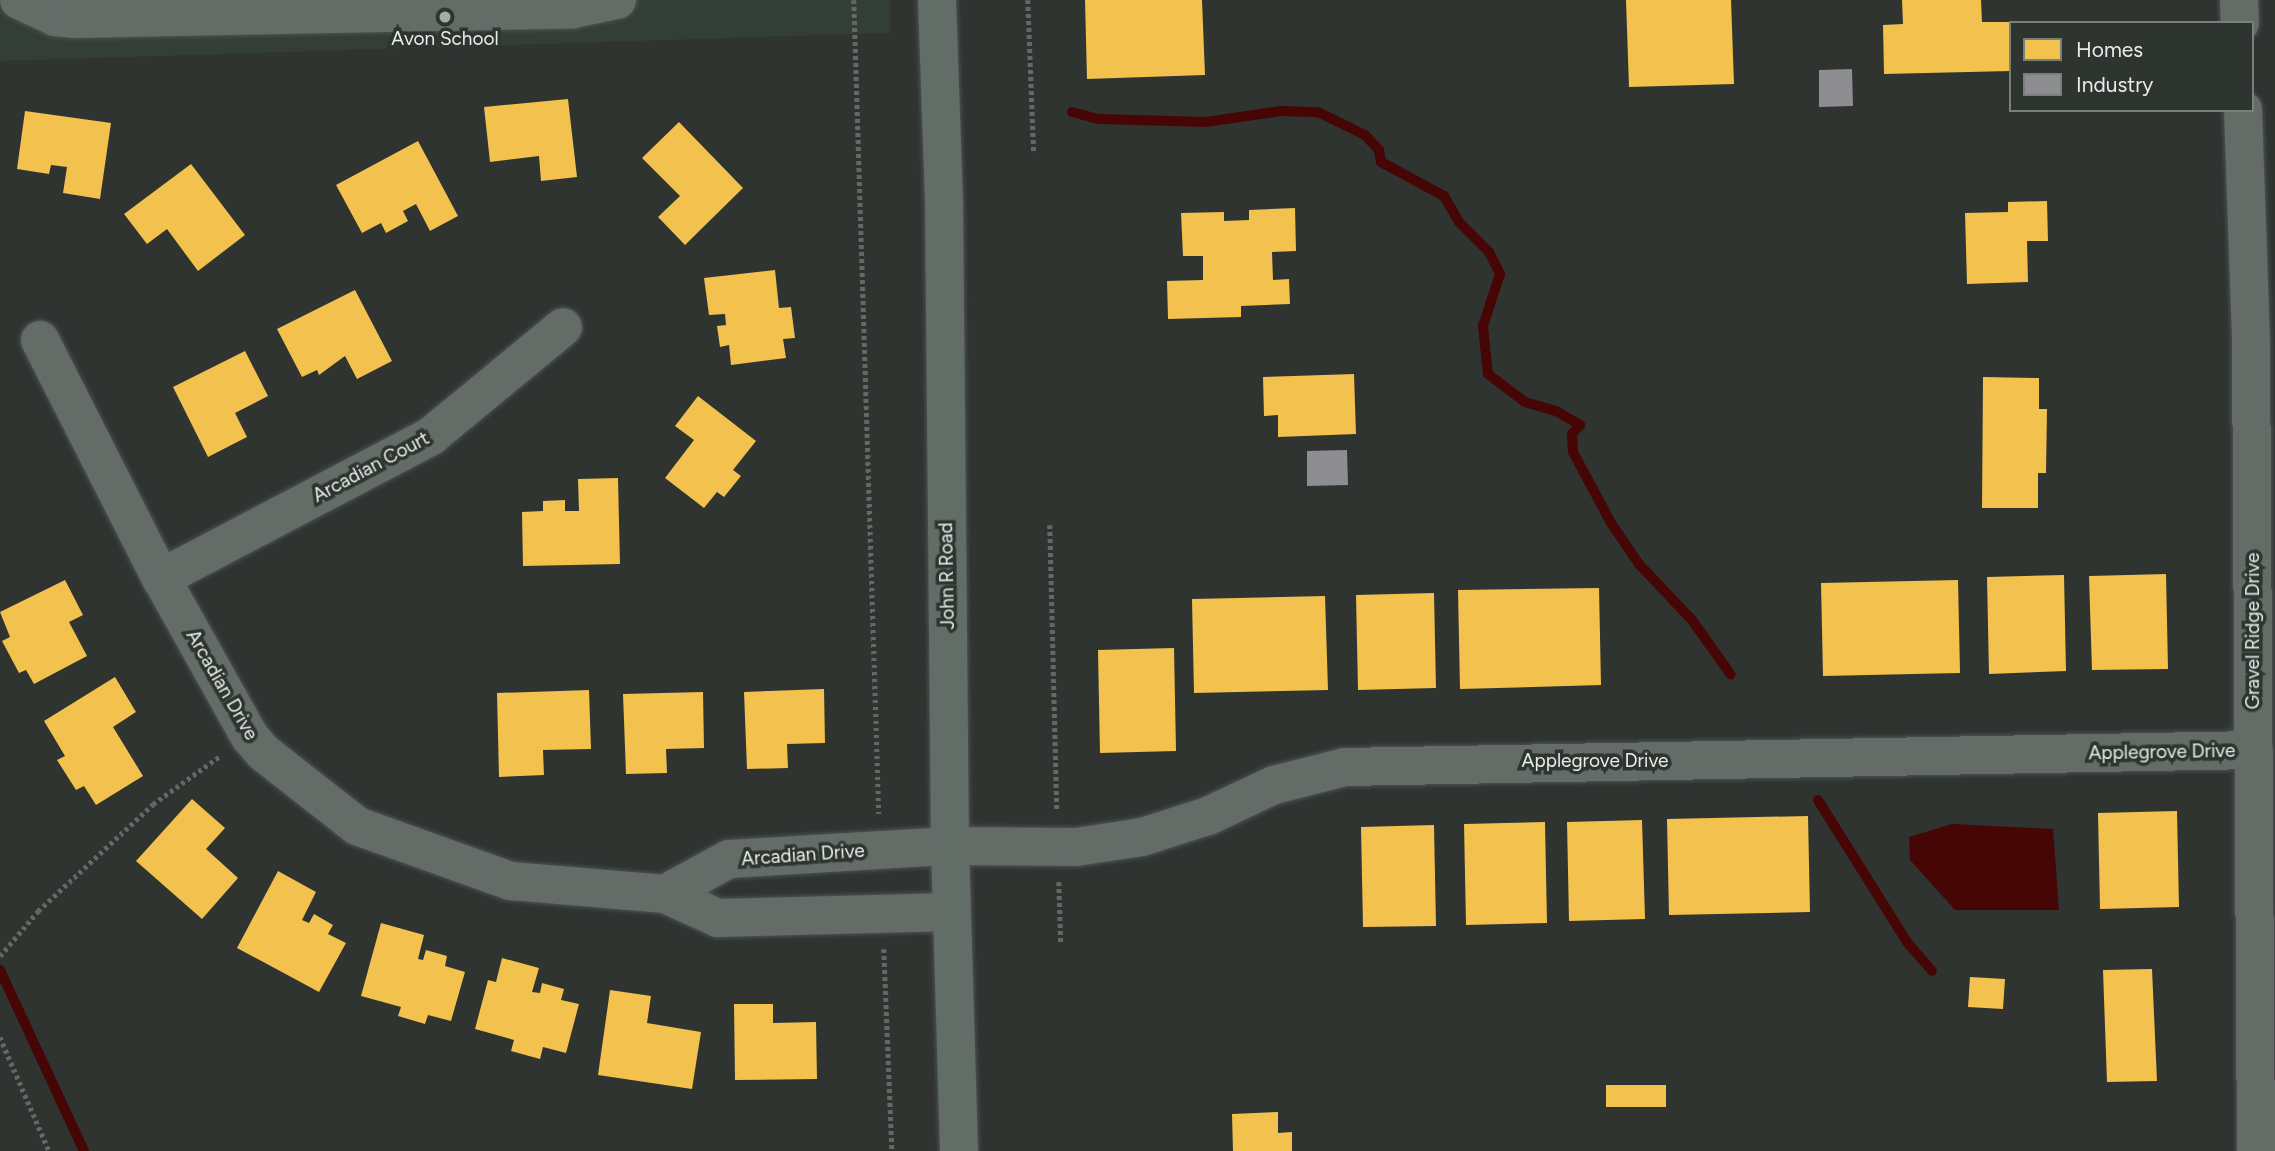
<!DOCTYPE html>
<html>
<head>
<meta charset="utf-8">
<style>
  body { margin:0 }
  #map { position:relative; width:2275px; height:1151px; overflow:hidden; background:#2f3431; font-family:Figtree,sans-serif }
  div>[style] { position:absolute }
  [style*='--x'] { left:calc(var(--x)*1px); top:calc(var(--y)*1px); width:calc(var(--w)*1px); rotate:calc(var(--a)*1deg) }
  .built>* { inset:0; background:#323e36 }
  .water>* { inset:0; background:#460606 }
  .homes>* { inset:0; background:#f2c14e }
  .industry>* { inset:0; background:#8d8d92 }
  .stream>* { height:10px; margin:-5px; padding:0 5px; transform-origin:5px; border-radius:5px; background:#460606 }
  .path>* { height:4.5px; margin-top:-2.25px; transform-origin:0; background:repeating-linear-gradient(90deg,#636a66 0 3.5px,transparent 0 7px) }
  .roads { filter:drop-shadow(0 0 2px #4e514f) drop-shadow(0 0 2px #4e514f) }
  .minor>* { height:38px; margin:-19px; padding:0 19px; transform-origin:19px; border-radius:19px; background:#636c67 }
  .major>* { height:38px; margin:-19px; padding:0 19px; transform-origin:19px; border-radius:19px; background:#626d67 }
  .dots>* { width:19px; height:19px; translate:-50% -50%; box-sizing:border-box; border:4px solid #2e3530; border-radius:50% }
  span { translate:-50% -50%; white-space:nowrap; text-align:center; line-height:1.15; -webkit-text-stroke:7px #2e3530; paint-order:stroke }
  .poi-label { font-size:19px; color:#e9edea }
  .street-label { font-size:19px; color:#e9edea }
  .legend { position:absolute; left:2009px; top:21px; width:245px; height:91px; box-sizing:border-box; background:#2e3530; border:2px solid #797f7a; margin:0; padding:9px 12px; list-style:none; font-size:21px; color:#e9edea }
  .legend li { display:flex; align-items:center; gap:14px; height:35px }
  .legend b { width:35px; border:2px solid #797f7a }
</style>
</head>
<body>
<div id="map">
  <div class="built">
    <i style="clip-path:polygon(0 0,890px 0,890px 33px,0 61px)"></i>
  </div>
  <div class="water">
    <i style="clip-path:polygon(1952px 824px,2053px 829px,2059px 910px,1955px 910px,1910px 860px,1909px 837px)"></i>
  </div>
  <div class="homes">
    <i style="clip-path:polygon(1085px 0,1202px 0,1205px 75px,1087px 79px)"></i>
    <i style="clip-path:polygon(1626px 0,1731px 0,1734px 84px,1629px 87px)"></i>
    <i style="clip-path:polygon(1902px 0,1981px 0,1982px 22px,2011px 22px,2011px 71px,1884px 74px,1883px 25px,1903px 24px)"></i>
    <i style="clip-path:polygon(568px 99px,577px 177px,541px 181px,539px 156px,490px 162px,484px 107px)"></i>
    <i style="clip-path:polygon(25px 111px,111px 123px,100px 199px,63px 193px,67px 167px,51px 165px,49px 174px,17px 169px)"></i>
    <i style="clip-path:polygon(679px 122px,743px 188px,685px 245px,658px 217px,680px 196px,642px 158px)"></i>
    <i style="clip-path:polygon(418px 141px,458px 216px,430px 231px,416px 204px,403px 211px,408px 221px,386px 233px,381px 223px,362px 233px,336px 185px)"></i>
    <i style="clip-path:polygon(191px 164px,245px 235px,198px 271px,167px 229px,147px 244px,124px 214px)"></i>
    <i style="clip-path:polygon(2047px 201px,2048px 241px,2027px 241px,2028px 282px,1967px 284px,1965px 213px,2008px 212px,2008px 202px)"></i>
    <i style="clip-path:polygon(1295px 208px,1296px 251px,1272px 252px,1273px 280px,1289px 279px,1290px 304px,1241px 306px,1241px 317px,1168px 319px,1167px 281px,1203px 280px,1203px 256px,1183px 256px,1181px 213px,1224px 212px,1224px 221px,1249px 220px,1249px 210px)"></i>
    <i style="clip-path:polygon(775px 270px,779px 308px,791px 307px,795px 338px,783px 339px,786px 358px,731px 365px,729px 345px,720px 347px,717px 326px,726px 325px,725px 314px,709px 315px,704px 278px)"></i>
    <i style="clip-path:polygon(355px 290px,392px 361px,357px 379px,345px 356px,319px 375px,317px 370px,302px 377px,277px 329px)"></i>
    <i style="clip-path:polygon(245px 351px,268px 396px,235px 413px,247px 437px,208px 457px,173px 387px)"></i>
    <i style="clip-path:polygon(1354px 374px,1356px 434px,1278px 437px,1278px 415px,1264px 416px,1263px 377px)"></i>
    <i style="clip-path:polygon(1983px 377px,2039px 378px,2039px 409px,2047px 409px,2046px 473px,2038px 473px,2038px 508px,1982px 508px)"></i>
    <i style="clip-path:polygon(698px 396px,756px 441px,733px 470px,741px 476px,724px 497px,717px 492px,704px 508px,665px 478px,694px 440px,675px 426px)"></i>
    <i style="clip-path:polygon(618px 478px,620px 564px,523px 566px,522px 512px,543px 511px,543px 501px,565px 500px,565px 511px,579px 511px,578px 479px)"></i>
    <i style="clip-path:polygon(2166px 574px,2168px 669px,2092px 670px,2089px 576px)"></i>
    <i style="clip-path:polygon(2064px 575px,2066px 671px,1989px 674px,1987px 577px)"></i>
    <i style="clip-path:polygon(65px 580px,83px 615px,69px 622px,87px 656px,34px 684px,26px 670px,19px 673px,2px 641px,10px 637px,0 612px)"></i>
    <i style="clip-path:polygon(1958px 580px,1960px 673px,1823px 676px,1821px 583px)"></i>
    <i style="clip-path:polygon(1599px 588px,1601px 685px,1460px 689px,1458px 590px)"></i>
    <i style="clip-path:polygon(1434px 593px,1436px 688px,1358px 690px,1356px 595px)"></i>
    <i style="clip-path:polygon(1325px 596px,1328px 690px,1194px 693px,1192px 599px)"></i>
    <i style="clip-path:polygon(1174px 648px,1176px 751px,1100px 753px,1098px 650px)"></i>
    <i style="clip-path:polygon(115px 677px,136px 712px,113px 727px,143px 776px,96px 805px,84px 786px,76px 790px,57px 760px,65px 756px,44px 721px)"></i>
    <i style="clip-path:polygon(824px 689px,825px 743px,787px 744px,788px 768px,747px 769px,744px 692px)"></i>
    <i style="clip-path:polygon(589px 690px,591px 749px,543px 750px,544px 775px,499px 777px,497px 693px)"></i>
    <i style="clip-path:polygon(703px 692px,704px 748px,666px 749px,667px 773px,626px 774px,623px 694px)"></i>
    <i style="clip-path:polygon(192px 799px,225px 828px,206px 849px,238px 878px,202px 919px,136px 861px)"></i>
    <i style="clip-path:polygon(2177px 811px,2179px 907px,2100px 909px,2098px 813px)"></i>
    <i style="clip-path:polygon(1808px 816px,1810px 912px,1669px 915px,1667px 819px)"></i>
    <i style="clip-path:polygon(1642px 820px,1645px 919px,1569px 921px,1567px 822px)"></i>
    <i style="clip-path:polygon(1545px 822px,1547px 923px,1466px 925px,1464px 824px)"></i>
    <i style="clip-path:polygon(1434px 825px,1436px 926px,1363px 927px,1361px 827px)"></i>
    <i style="clip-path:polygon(278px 871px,316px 892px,302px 920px,309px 923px,314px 914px,333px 925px,328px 934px,346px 943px,319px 992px,237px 948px)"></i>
    <i style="clip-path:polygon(381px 923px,424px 935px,418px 959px,423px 960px,426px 950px,447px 956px,445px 966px,465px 972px,451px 1021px,428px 1015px,425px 1024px,398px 1016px,401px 1007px,361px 996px)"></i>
    <i style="clip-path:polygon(502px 958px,539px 968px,532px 992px,540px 993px,542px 983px,564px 989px,561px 1000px,579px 1004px,566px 1053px,543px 1047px,540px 1059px,511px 1051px,514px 1040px,475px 1029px,488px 980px,496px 982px)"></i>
    <i style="clip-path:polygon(2152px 969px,2157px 1081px,2107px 1082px,2103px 970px)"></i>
    <i style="clip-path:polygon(1970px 977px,2005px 979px,2003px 1009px,1968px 1007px)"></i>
    <i style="clip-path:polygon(610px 990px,651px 996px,647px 1023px,701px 1032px,692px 1089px,598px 1075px)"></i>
    <i style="clip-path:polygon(734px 1004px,773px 1004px,773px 1023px,816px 1022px,817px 1079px,735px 1080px)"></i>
    <i style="clip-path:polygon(1606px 1085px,1666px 1085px,1666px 1107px,1606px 1107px)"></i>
    <i style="clip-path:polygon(1278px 1112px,1278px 1133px,1292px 1132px,1292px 1151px,1233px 1151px,1232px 1114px)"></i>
  </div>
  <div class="industry">
    <i style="clip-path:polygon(1852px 69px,1853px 106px,1819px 107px,1819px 70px)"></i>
    <i style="clip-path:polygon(1347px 450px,1348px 485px,1307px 486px,1307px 451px)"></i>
  </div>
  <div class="stream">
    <i style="--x:1072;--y:112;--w:28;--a:15"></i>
    <i style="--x:1099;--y:119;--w:107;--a:1.6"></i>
    <i style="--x:1206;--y:122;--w:76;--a:-8.3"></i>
    <i style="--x:1281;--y:111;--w:37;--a:2"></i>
    <i style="--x:1318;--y:112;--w:52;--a:26.1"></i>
    <i style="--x:1365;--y:135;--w:21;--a:47"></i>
    <i style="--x:1379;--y:150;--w:12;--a:81"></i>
    <i style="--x:1381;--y:162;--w:72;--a:28.4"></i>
    <i style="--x:1444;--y:196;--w:30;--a:60"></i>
    <i style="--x:1459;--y:222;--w:42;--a:45"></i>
    <i style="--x:1489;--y:252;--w:25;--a:63"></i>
    <i style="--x:1500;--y:274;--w:55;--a:108.1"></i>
    <i style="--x:1483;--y:326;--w:48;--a:84.1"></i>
    <i style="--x:1488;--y:374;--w:46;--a:37.1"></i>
    <i style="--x:1525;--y:402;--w:32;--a:16"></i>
    <i style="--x:1556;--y:411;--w:28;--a:30"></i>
    <i style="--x:1580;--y:425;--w:12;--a:132"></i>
    <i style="--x:1572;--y:434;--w:18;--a:87"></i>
    <i style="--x:1573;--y:452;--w:81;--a:61.8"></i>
    <i style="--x:1611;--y:523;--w:50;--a:55.7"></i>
    <i style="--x:1639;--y:564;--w:77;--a:46.6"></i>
    <i style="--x:1692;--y:620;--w:67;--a:54.7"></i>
    <i style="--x:1818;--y:800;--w:168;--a:57.9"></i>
    <i style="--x:1907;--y:942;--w:38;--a:49"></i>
    <i style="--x:0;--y:970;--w:200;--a:65.1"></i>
  </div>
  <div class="path">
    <i style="--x:854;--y:0;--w:814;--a:88.24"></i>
    <i style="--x:1028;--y:0;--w:154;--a:87.8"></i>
    <i style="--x:1050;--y:525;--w:285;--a:88.6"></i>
    <i style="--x:1059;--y:882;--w:62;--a:88.2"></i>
    <i style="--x:884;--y:949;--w:202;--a:87.7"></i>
    <i style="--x:0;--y:956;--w:59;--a:-49.8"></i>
    <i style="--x:38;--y:911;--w:157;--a:-42.9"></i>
    <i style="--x:153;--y:804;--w:82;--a:-35.6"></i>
    <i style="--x:0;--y:1037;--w:124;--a:66.7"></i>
  </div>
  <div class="roads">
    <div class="minor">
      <i style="--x:19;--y:0;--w:40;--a:25"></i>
      <i style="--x:55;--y:17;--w:20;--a:6"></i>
      <i style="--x:75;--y:19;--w:499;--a:-1.1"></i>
      <i style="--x:574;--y:9;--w:44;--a:-11.8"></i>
      <i style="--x:2239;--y:0;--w:23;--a:88"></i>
      <i style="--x:2243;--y:110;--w:231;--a:88"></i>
      <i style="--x:2251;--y:341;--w:810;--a:89.65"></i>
      <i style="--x:40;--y:340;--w:267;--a:63.1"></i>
      <i style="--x:161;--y:578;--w:182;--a:60.8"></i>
      <i style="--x:250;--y:737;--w:21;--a:49"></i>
      <i style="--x:264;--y:753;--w:118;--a:38.1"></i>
      <i style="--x:357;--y:826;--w:164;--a:19.7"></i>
      <i style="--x:511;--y:881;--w:155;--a:4.8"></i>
      <i style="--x:665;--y:894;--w:58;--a:24.4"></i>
      <i style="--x:718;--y:918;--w:233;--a:-1.5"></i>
      <i style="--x:161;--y:578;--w:305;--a:-27.7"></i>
      <i style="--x:431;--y:436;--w:171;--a:-39.5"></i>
      <i style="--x:665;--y:894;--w:73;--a:-28.7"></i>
      <i style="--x:729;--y:859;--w:221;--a:-3.4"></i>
      <i style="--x:950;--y:846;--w:126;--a:0.5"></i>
      <i style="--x:1076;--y:847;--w:67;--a:-8.6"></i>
      <i style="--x:1142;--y:837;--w:69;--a:-17.7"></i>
      <i style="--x:1208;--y:816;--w:73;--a:-25.2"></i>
      <i style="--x:1274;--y:785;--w:73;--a:-14.2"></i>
      <i style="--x:1345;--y:767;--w:909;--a:-1.07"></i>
    </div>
    <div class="major">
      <i style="--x:937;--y:0;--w:199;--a:88"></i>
      <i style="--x:944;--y:199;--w:647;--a:89.47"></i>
      <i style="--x:950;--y:846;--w:305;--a:88.3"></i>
    </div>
  </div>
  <div class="dots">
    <i style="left:445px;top:17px;background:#a8aca9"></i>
  </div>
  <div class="poi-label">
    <span style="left:445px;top:39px">Avon School</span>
  </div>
  <div class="street-label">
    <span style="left:371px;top:467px;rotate:-28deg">Arcadian Court</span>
    <span style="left:947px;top:576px;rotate:-91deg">John R Road</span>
    <span style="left:2253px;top:631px;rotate:-90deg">Gravel Ridge Drive</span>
    <span style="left:222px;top:685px;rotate:60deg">Arcadian Drive</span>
    <span style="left:2162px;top:752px;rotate:-1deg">Applegrove Drive</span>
    <span style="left:1595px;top:761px">Applegrove Drive</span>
    <span style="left:803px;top:855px;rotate:-4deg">Arcadian Drive</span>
  </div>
  <ul class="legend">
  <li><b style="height:19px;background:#f2c14e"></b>Homes</li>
  <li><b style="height:19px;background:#8d8d92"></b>Industry</li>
  </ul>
</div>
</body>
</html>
